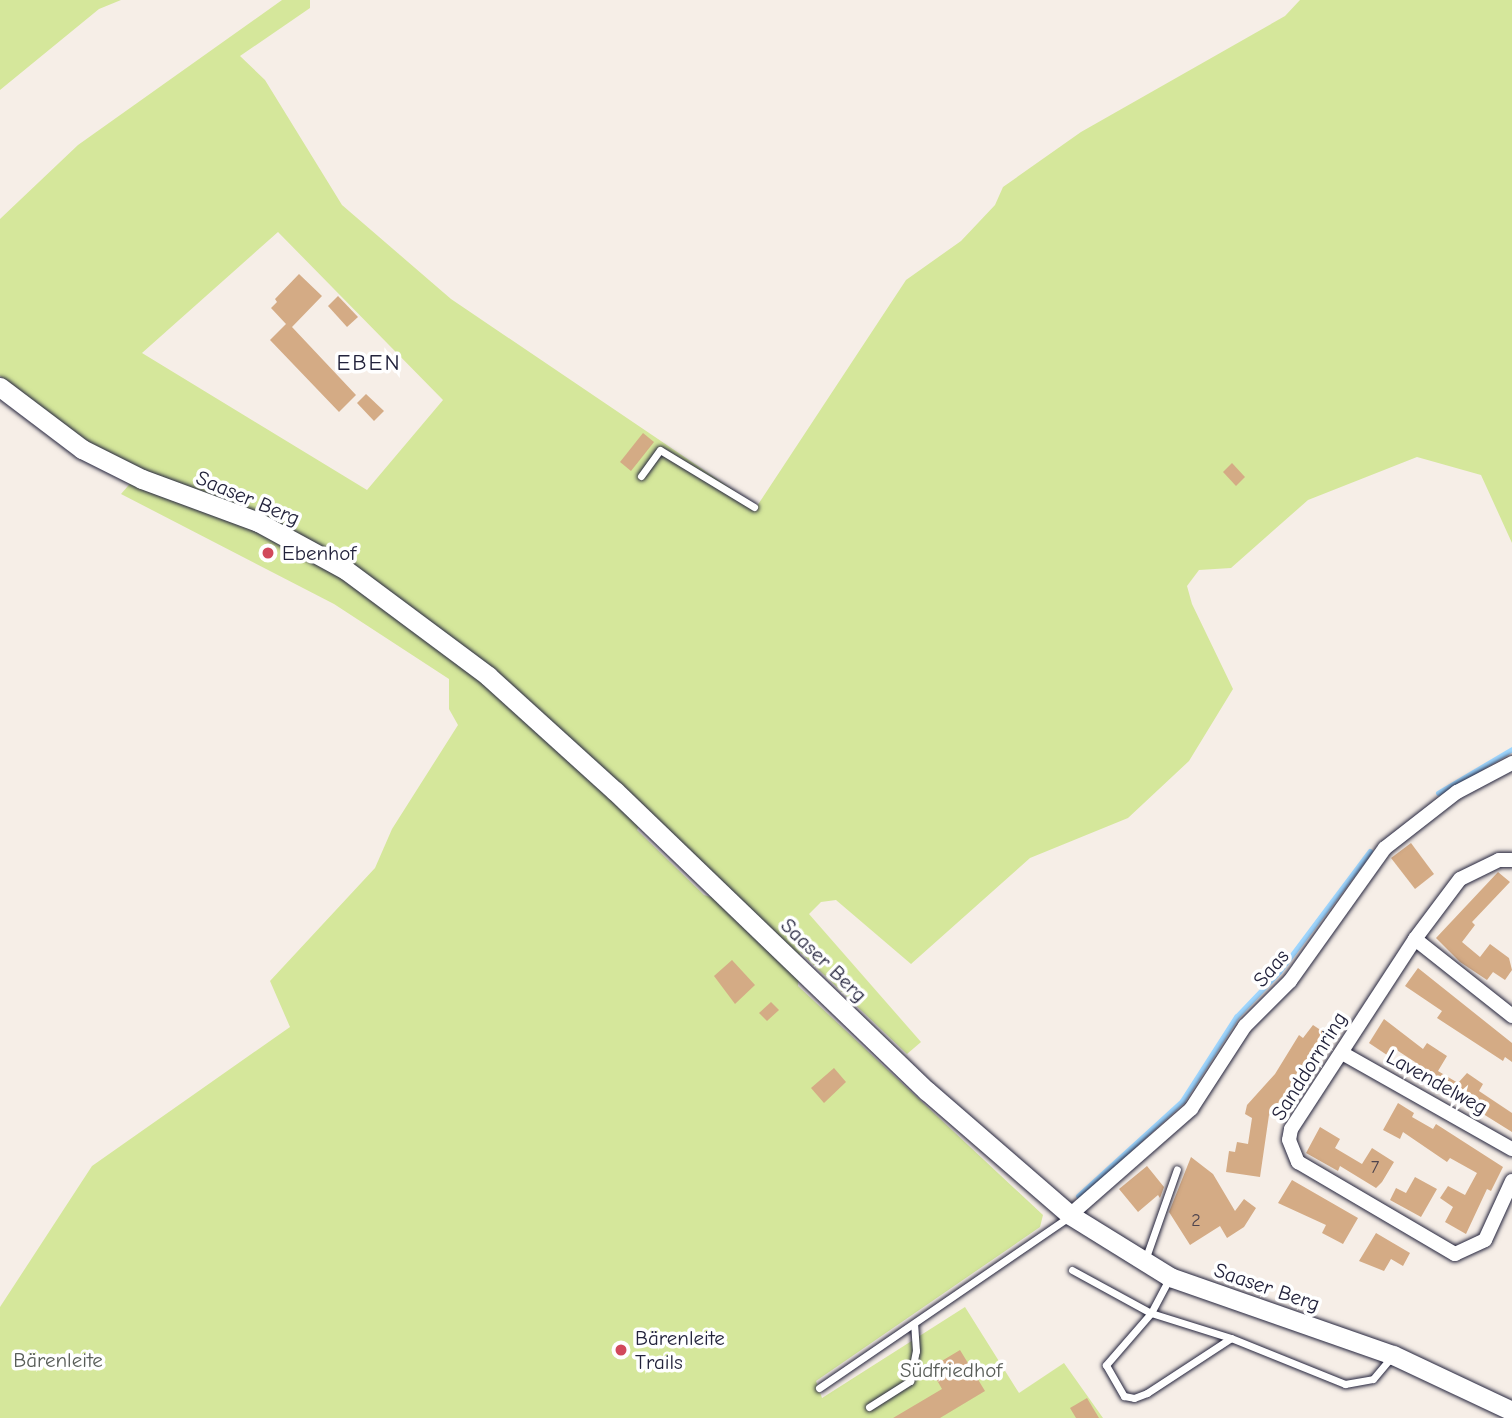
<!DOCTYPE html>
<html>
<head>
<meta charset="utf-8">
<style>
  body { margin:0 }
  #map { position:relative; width:1512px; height:1418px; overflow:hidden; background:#f6eee7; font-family:"Comic Neue",sans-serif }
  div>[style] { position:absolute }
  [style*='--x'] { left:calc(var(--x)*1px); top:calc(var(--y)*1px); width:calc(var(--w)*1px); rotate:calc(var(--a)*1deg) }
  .green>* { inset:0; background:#d5e79b }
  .stream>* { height:4.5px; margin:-2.25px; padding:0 2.25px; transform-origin:2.25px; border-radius:2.25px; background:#9fd7ff }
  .building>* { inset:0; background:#d4ab85 }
  .roads { filter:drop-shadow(0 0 2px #22223b) drop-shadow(0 0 2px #22223b) }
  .lane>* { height:7px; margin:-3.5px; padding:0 3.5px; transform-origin:3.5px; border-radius:3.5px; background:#fff }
  .street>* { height:14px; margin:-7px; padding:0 7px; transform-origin:7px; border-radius:7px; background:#fff }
  .secondary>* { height:19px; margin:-9.5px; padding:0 9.5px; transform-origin:9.5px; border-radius:9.5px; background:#fff }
  .dots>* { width:19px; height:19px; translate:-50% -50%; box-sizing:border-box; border:4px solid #fff; border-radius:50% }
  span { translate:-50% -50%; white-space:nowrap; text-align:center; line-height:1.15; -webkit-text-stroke:7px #fff; paint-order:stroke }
  .number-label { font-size:18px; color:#4e444e }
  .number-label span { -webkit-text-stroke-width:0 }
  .street-label { font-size:21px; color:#22223b }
  .poi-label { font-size:21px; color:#22223b }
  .left { translate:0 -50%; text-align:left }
  .park-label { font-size:21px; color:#585d58 }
  .neighbourhood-label { font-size:23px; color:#22223b; letter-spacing:2px }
</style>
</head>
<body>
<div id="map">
  <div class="green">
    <i style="clip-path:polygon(0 0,121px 0,99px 9px,0 90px)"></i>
    <i style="clip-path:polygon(evenodd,282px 0,310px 0,310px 8px,240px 56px,265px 80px,342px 205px,451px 299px,757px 506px,906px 280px,961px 241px,995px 205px,1003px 187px,1081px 132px,1285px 16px,1300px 0,1512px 0,1512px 543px,1481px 475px,1417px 457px,1308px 500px,1231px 568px,1199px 570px,1187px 586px,1192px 604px,1233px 689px,1189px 761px,1128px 818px,1030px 858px,911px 964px,836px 900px,821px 902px,809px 914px,921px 1042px,907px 1054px,800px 952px,798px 986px,1043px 1215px,1040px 1227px,816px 1381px,822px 1398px,965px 1307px,1019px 1393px,1064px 1363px,1103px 1418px,0 1418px,0 1307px,92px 1166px,290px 1027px,270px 981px,375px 868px,392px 829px,458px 725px,449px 709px,449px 679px,334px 604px,121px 494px,141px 471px,86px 442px,0 376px,0 219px,78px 145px,282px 0,278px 232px,443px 400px,367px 490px,142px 353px,278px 232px,282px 0,645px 812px,740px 906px,704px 895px,637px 830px,645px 812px)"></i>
  </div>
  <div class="stream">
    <i style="--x:1438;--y:793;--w:86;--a:-30.7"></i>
    <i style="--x:1078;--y:1196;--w:141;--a:-42.4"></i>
    <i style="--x:1182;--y:1101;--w:100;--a:-57.3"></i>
    <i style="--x:1236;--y:1017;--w:62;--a:-46.3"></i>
    <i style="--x:1279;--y:972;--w:151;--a:-53.1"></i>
  </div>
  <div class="building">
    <i style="clip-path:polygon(299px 274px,322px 296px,292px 327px,356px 395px,339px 412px,270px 340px,286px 324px,271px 308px,277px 302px,275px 299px)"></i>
    <i style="clip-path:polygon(338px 296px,358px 317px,347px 327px,328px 306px)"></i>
    <i style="clip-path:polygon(366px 394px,384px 411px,374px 421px,357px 403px)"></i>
    <i style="clip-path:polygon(643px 433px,654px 442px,631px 471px,620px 462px)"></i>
    <i style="clip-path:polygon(1232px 463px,1245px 477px,1236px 486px,1223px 472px)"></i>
    <i style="clip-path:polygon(1411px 843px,1434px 874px,1415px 889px,1391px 858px)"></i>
    <i style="clip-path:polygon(1498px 872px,1510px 882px,1472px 922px,1475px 925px,1462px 942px,1480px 957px,1490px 944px,1509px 958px,1512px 970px,1505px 980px,1493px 972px,1487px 980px,1460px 962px,1436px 938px)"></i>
    <i style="clip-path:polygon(732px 960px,755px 985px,735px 1004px,714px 976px)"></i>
    <i style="clip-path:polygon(1418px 968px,1512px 1043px,1512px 1062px,1505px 1057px,1503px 1061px,1437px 1018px,1442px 1011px,1405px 986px)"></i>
    <i style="clip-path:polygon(771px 1002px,779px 1010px,767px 1021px,759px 1013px)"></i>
    <i style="clip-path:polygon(1384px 1019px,1423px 1049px,1427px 1043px,1447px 1056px,1438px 1071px,1458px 1083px,1467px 1073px,1483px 1084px,1479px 1091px,1512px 1113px,1512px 1132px,1411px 1069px,1415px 1062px,1392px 1047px,1387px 1055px,1369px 1043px)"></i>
    <i style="clip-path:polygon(1313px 1025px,1325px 1033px,1316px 1046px,1321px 1049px,1274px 1118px,1269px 1115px,1260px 1177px,1226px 1172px,1229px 1151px,1235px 1152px,1237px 1142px,1248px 1144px,1252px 1118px,1245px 1114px,1247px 1105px,1275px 1074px,1299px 1035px,1303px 1038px)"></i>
    <i style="clip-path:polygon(834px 1068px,846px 1082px,824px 1103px,811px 1088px)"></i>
    <i style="clip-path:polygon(1398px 1103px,1414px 1113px,1412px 1117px,1433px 1129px,1436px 1124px,1503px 1167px,1491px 1191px,1487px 1189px,1466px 1234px,1445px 1222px,1453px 1207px,1440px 1198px,1448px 1186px,1465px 1195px,1477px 1173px,1450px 1158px,1447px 1162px,1403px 1132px,1400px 1139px,1383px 1130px)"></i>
    <i style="clip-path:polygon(1320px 1127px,1340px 1139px,1335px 1148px,1362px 1164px,1372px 1148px,1394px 1162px,1382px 1182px,1376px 1188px,1340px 1166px,1338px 1171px,1306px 1153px)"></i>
    <i style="clip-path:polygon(1191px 1157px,1213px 1174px,1235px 1211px,1244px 1199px,1256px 1208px,1244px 1227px,1227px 1238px,1220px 1226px,1190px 1245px,1169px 1212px)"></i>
    <i style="clip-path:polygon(1147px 1166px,1164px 1187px,1160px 1198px,1158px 1195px,1138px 1212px,1119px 1189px)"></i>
    <i style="clip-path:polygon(1415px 1177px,1437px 1189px,1421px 1217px,1390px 1200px,1396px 1188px,1406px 1193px)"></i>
    <i style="clip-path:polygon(1292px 1180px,1358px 1218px,1343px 1244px,1322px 1233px,1326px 1225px,1278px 1203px)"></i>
    <i style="clip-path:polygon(1376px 1233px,1410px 1253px,1403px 1266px,1391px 1259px,1384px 1271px,1359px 1261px)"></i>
    <i style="clip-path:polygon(960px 1350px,985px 1391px,940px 1418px,893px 1418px,942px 1389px,930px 1368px)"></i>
    <i style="clip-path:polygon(1087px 1398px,1099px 1418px,1076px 1418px,1070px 1408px)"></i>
  </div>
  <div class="roads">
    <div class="lane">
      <i style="--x:641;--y:476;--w:32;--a:-54"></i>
      <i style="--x:660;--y:450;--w:110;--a:31.2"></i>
      <i style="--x:1145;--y:1260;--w:96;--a:-70.6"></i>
      <i style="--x:1072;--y:1270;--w:90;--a:28.6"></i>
      <i style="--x:1151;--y:1313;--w:84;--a:17.4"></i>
      <i style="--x:1231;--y:1338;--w:123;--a:22"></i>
      <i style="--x:1345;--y:1384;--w:28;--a:-10"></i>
      <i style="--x:1373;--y:1379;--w:31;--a:-50"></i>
      <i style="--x:1169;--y:1279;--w:38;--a:118"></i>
      <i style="--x:1151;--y:1313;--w:69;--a:130.9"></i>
      <i style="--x:1106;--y:1365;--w:36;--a:60"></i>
      <i style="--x:1124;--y:1396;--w:10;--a:11"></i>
      <i style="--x:1134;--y:1398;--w:14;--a:-21"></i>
      <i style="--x:1147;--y:1393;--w:100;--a:-33.2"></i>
      <i style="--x:819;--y:1388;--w:304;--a:-34.4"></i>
      <i style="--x:869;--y:1407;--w:49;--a:-32.4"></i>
      <i style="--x:910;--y:1381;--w:31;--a:-79"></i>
      <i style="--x:916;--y:1351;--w:27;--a:-94"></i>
    </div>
    <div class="street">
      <i style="--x:1512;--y:860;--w:13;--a:180"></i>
      <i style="--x:1499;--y:860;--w:43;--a:154"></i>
      <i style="--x:1460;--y:879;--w:75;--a:126.9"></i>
      <i style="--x:1415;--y:939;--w:227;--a:123.1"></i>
      <i style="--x:1291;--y:1129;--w:11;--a:100"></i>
      <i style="--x:1289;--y:1140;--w:24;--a:68"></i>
      <i style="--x:1298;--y:1162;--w:182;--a:30.4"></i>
      <i style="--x:1455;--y:1254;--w:33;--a:-25"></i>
      <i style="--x:1485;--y:1240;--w:65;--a:-65.4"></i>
      <i style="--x:1415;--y:939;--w:124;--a:38.4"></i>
      <i style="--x:1342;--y:1053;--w:195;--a:29.5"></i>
      <i style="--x:1070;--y:1215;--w:161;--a:-41.2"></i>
      <i style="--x:1191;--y:1109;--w:99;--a:-57"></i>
      <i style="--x:1245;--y:1026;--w:64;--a:-45"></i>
      <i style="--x:1290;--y:981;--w:163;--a:-54.5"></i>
      <i style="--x:1385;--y:848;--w:91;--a:-37.9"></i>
      <i style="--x:1457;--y:792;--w:62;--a:-27.8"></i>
    </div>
    <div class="secondary">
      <i style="--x:0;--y:387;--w:103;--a:37.1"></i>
      <i style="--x:82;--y:449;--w:67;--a:26.6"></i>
      <i style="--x:142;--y:479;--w:124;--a:20.3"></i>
      <i style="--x:258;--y:522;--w:100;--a:28.6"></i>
      <i style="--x:346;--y:570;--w:177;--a:36.7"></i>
      <i style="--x:488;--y:676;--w:171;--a:42.2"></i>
      <i style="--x:615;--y:791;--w:433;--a:43.9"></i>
      <i style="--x:927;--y:1091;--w:189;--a:40.9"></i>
      <i style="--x:1070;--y:1215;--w:118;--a:31.8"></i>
      <i style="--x:1170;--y:1277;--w:236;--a:19.3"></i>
      <i style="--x:1393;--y:1355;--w:132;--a:25.2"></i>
    </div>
  </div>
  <div class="dots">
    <i style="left:268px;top:553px;background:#d1495b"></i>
    <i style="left:621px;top:1350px;background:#d1495b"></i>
  </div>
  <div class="number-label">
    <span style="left:1375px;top:1168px">7</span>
    <span style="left:1196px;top:1221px">2</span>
  </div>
  <div class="street-label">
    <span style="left:248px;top:498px;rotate:23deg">Saaser Berg</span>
    <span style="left:824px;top:960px;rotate:44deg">Saaser Berg</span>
    <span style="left:1271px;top:968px;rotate:-49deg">Saas</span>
    <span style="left:1309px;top:1066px;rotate:-58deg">Sanddornring</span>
    <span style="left:1437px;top:1082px;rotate:29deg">Lavendelweg</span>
    <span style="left:1267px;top:1287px;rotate:19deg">Saaser Berg</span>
  </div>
  <div class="poi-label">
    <span class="left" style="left:282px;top:553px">Ebenhof</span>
    <span class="left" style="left:635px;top:1350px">Bärenleite<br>Trails</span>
  </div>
  <div class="park-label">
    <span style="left:58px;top:1360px">Bärenleite</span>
    <span style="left:951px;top:1370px">Südfriedhof</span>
  </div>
  <div class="neighbourhood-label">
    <span style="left:369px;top:363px">EBEN</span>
  </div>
</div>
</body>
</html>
